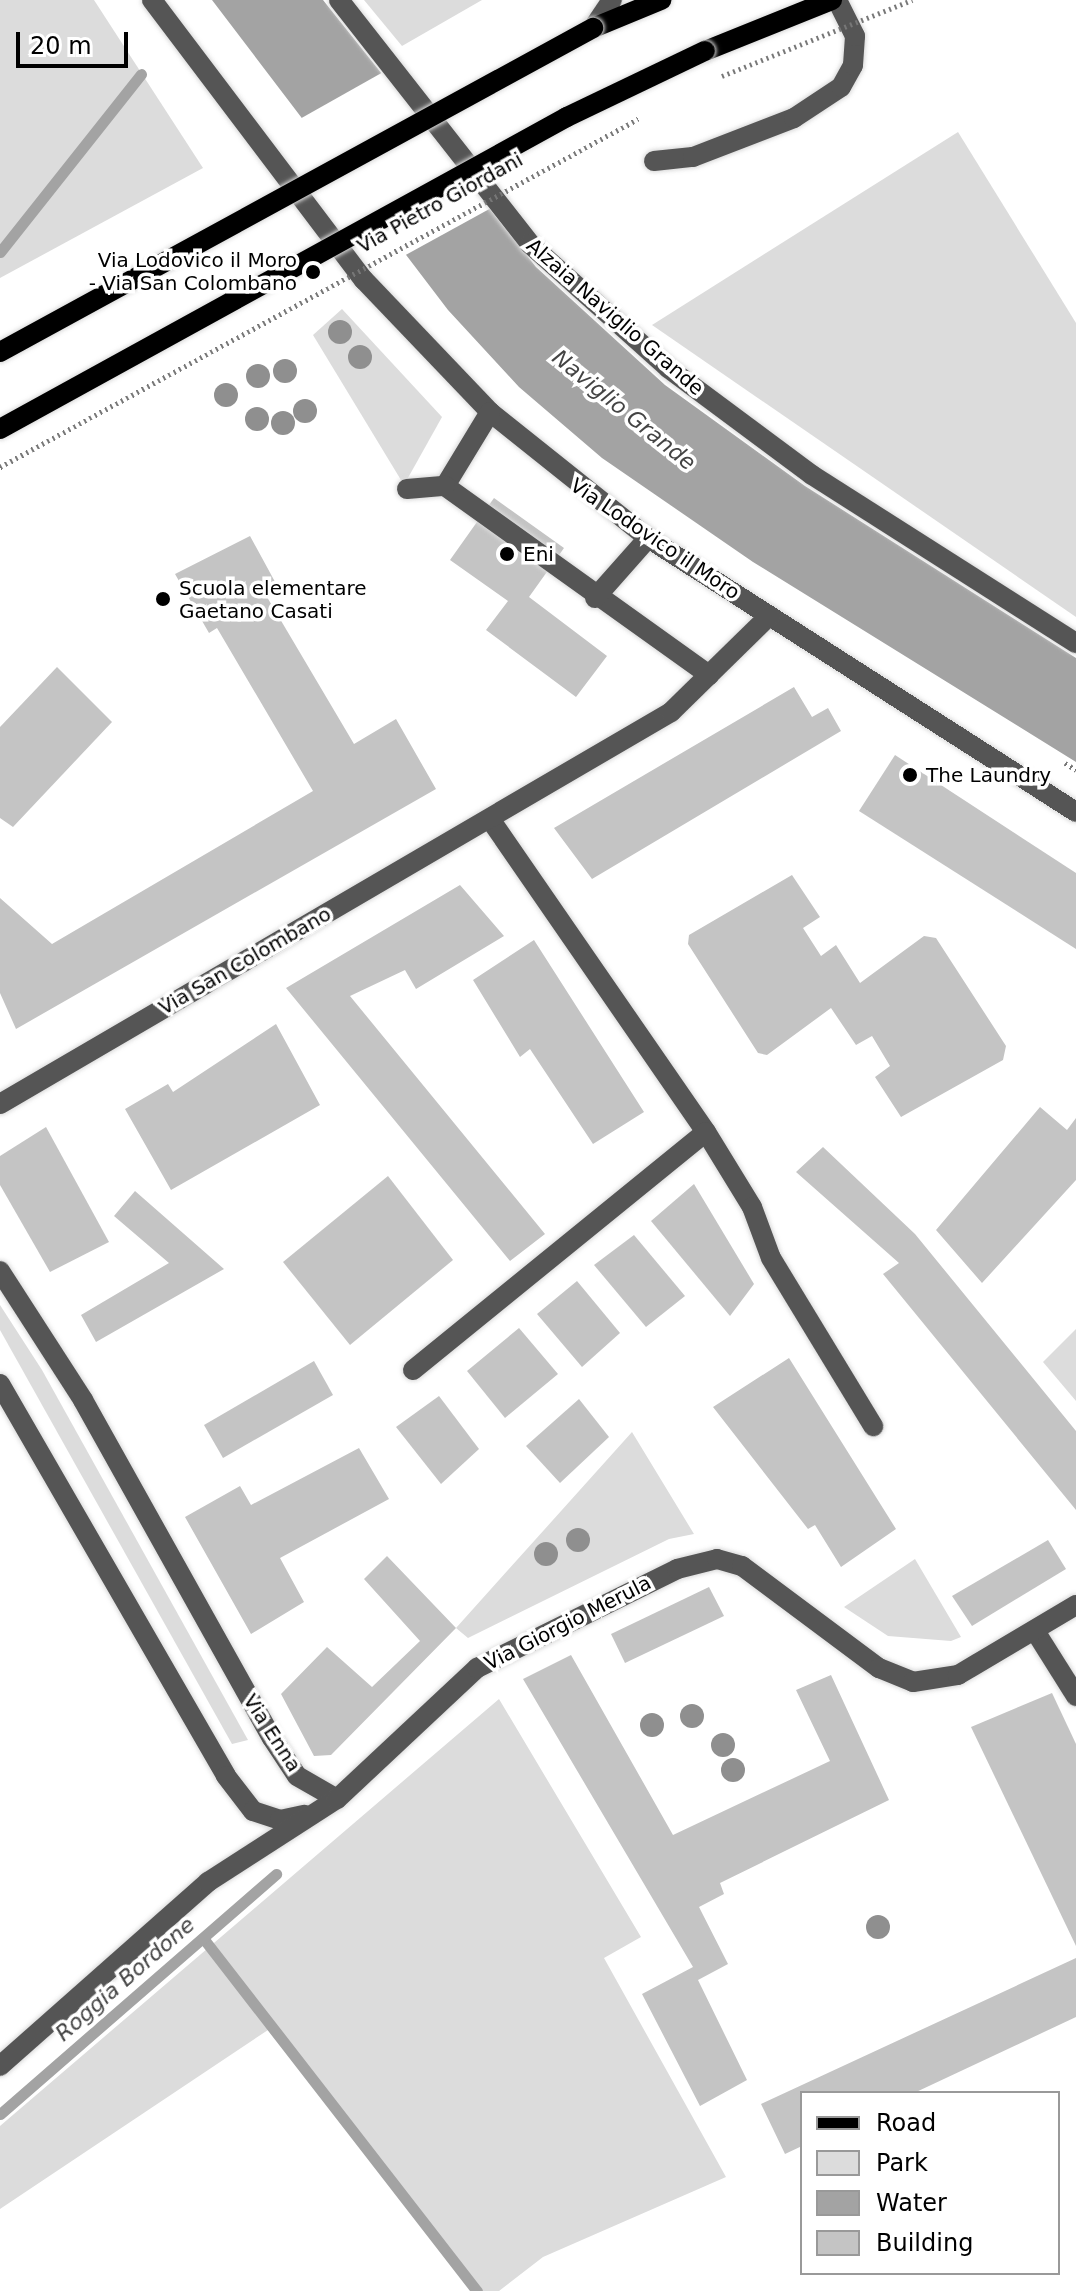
<!DOCTYPE html>
<html>
<head>
<meta charset="utf-8">
<style>
  body { margin:0 }
  #map { position:relative; width:1076px; height:2291px; overflow:hidden; background:#fff; font-family:"DejaVu Sans",sans-serif }
  div>[style] { position:absolute }
  [style*='--x'] { left:calc(var(--x)*1px); top:calc(var(--y)*1px); width:calc(var(--w)*1px); rotate:calc(var(--a)*1deg) }
  .green>* { inset:0; background:#dcdcdc }
  .water>* { inset:0; background:#a3a3a3 }
  .pier>* { inset:0; background:#fff }
  .stream>* { height:11px; margin:-5.5px; padding:0 5.5px; transform-origin:5.5px; border-radius:5.5px; background:#a3a3a3 }
  .building>* { inset:0; background:#c4c4c4 }
  .path>* { height:5px; margin-top:-2.5px; transform-origin:0; background:repeating-linear-gradient(90deg,#777 0 2px,transparent 0 6px) }
  .roads { filter:drop-shadow(0 0 2px #dbdbdb) drop-shadow(0 0 2px #dbdbdb) }
  .minor>* { height:20px; margin:-10px; padding:0 10px; transform-origin:10px; border-radius:10px; background:#555 }
  .major>* { height:20px; margin:-10px; padding:0 10px; transform-origin:10px; border-radius:10px; background:#000 }
  .path-bridge>* { height:5px; margin-top:-2.5px; transform-origin:0; background:repeating-linear-gradient(90deg,#777 0 2px,transparent 0 6px) }
  .bridges { filter:drop-shadow(0 0 2px #dbdbdb) drop-shadow(0 0 2px #dbdbdb) }
  .major-bridge>* { height:20px; margin:-10px; padding:0 10px; transform-origin:10px; border-radius:10px; background:#000 }
  .trees>* { width:24px; height:24px; margin:-12px; border-radius:50%; background:#8f8f8f }
  .dots>* { width:22px; height:22px; translate:-50% -50%; box-sizing:border-box; border:4px solid #fff; border-radius:50% }
  span { translate:-50% -50%; white-space:nowrap; text-align:center; line-height:1.15; -webkit-text-stroke:7px #fff; paint-order:stroke }
  .street-label { font-size:20px; color:#000 }
  .poi-label { font-size:20px; color:#000 }
  .right { translate:-100% -50%; text-align:right }
  .left { translate:0 -50%; text-align:left }
  .water-label { font-size:22px; color:#444; font-style:italic }
  .legend { position:absolute; left:800px; top:2091px; width:260px; height:184px; box-sizing:border-box; background:#fff; border:2px solid #999; margin:0; padding:10px 14px; list-style:none; font-size:24px; color:#000 }
  .legend li { display:flex; align-items:center; gap:16px; height:40px }
  .legend b { width:40px; border:2px solid #999 }
  .scale { position:absolute; left:16px; top:32px; width:112px; height:36px; box-sizing:border-box; border:4px solid #000; border-top:0; padding-left:10px; font-size:24px; line-height:28px; white-space:nowrap; color:#000; -webkit-text-stroke:6px #fff; paint-order:stroke }
</style>
</head>
<body>
<div id="map">
  <div class="green">
    <i style="clip-path:polygon(0 0,94px 0,203px 168px,0 278px)"></i>
    <i style="clip-path:polygon(364px 0,482px 0,402px 46px)"></i>
    <i style="clip-path:polygon(958px 132px,1076px 323px,1076px 617px,652px 325px)"></i>
    <i style="clip-path:polygon(342px 309px,442px 417px,404px 485px,313px 335px)"></i>
    <i style="clip-path:polygon(0 1305px,42px 1370px,248px 1740px,232px 1744px,0 1330px)"></i>
    <i style="clip-path:polygon(1076px 1329px,1076px 1401px,1043px 1362px)"></i>
    <i style="clip-path:polygon(632px 1432px,694px 1534px,669px 1539px,468px 1638px,456px 1628px)"></i>
    <i style="clip-path:polygon(915px 1559px,961px 1637px,951px 1641px,888px 1636px,844px 1607px)"></i>
    <i style="clip-path:polygon(499px 1699px,641px 1937px,604px 1958px,726px 2177px,543px 2257px,499px 2291px,475px 2291px,268px 2030px,0 2209px,0 2126px)"></i>
  </div>
  <div class="water">
    <i style="clip-path:polygon(212px 0,323px 0,536px 267px,665px 385px,805px 486px,1076px 658px,1076px 762px,753px 562px,602px 458px,519px 387px,448px 310px)"></i>
  </div>
  <div class="pier">
    <i style="clip-path:polygon(385px 71px,493px 207px,402px 257px,298px 120px)"></i>
  </div>
  <div class="stream">
    <i style="--x:0;--y:252;--w:227;--a:-51.6"></i>
    <i style="--x:203;--y:1938;--w:447;--a:52.2"></i>
    <i style="--x:0;--y:2114;--w:366;--a:-41"></i>
  </div>
  <div class="building">
    <i style="clip-path:polygon(494px 498px,564px 548px,529px 597px,607px 656px,576px 697px,486px 630px,508px 601px,450px 560px)"></i>
    <i style="clip-path:polygon(250px 536px,280px 591px,267px 597px,354px 744px,396px 719px,436px 789px,16px 1029px,0 993px,0 898px,52px 944px,313px 791px,217px 628px,209px 633px,175px 574px)"></i>
    <i style="clip-path:polygon(57px 667px,112px 722px,13px 827px,0 818px,0 727px)"></i>
    <i style="clip-path:polygon(794px 687px,812px 717px,828px 708px,841px 731px,592px 879px,554px 828px)"></i>
    <i style="clip-path:polygon(895px 755px,1076px 873px,1076px 949px,859px 811px)"></i>
    <i style="clip-path:polygon(792px 875px,820px 917px,803px 928px,821px 956px,836px 945px,860px 983px,924px 936px,936px 938px,1006px 1046px,1003px 1060px,901px 1117px,875px 1077px,890px 1066px,872px 1036px,856px 1045px,831px 1008px,767px 1055px,758px 1053px,688px 944px,689px 935px)"></i>
    <i style="clip-path:polygon(460px 885px,504px 936px,416px 989px,405px 970px,350px 996px,545px 1234px,510px 1261px,286px 988px)"></i>
    <i style="clip-path:polygon(534px 940px,644px 1112px,593px 1144px,530px 1049px,520px 1057px,473px 980px)"></i>
    <i style="clip-path:polygon(276px 1024px,320px 1105px,171px 1190px,125px 1109px,168px 1084px,173px 1092px)"></i>
    <i style="clip-path:polygon(1040px 1107px,1067px 1130px,1076px 1118px,1076px 1180px,982px 1283px,936px 1230px)"></i>
    <i style="clip-path:polygon(46px 1127px,109px 1242px,50px 1272px,0 1185px,0 1156px)"></i>
    <i style="clip-path:polygon(823px 1147px,915px 1234px,1076px 1431px,1076px 1510px,883px 1274px,899px 1263px,796px 1172px)"></i>
    <i style="clip-path:polygon(388px 1176px,453px 1260px,350px 1345px,283px 1262px)"></i>
    <i style="clip-path:polygon(694px 1184px,754px 1284px,730px 1316px,651px 1221px)"></i>
    <i style="clip-path:polygon(135px 1191px,224px 1269px,96px 1342px,81px 1315px,169px 1263px,114px 1216px)"></i>
    <i style="clip-path:polygon(634px 1235px,685px 1296px,646px 1327px,594px 1265px)"></i>
    <i style="clip-path:polygon(577px 1281px,620px 1333px,582px 1367px,537px 1314px)"></i>
    <i style="clip-path:polygon(519px 1328px,558px 1374px,505px 1418px,467px 1371px)"></i>
    <i style="clip-path:polygon(789px 1358px,896px 1529px,841px 1567px,815px 1525px,808px 1529px,713px 1407px)"></i>
    <i style="clip-path:polygon(314px 1361px,333px 1395px,223px 1458px,204px 1425px)"></i>
    <i style="clip-path:polygon(439px 1396px,479px 1449px,441px 1484px,396px 1427px)"></i>
    <i style="clip-path:polygon(579px 1399px,609px 1437px,560px 1483px,526px 1446px)"></i>
    <i style="clip-path:polygon(359px 1448px,389px 1499px,280px 1558px,304px 1602px,251px 1634px,185px 1517px,240px 1486px,251px 1505px)"></i>
    <i style="clip-path:polygon(1048px 1540px,1066px 1569px,972px 1626px,952px 1596px)"></i>
    <i style="clip-path:polygon(387px 1556px,456px 1628px,331px 1755px,314px 1756px,281px 1694px,327px 1647px,372px 1687px,420px 1641px,364px 1579px)"></i>
    <i style="clip-path:polygon(709px 1587px,724px 1616px,625px 1663px,611px 1634px)"></i>
    <i style="clip-path:polygon(571px 1655px,673px 1835px,830px 1761px,796px 1690px,831px 1675px,889px 1800px,720px 1883px,724px 1894px,699px 1907px,728px 1964px,698px 1980px,747px 2080px,700px 2106px,642px 1994px,693px 1967px,523px 1679px)"></i>
    <i style="clip-path:polygon(1052px 1693px,1076px 1744px,1076px 1946px,971px 1727px)"></i>
    <i style="clip-path:polygon(1076px 1958px,1076px 2017px,914px 2093px,802px 2093px,802px 2146px,785px 2154px,761px 2104px)"></i>
  </div>
  <div class="path">
    <i style="--x:1065;--y:763;--w:13;--a:32"></i>
  </div>
  <div class="roads">
    <div class="minor">
      <i style="--x:152;--y:0;--w:351;--a:52.9"></i>
      <i style="--x:364;--y:280;--w:182;--a:46.3"></i>
      <i style="--x:490;--y:412;--w:202;--a:38.6"></i>
      <i style="--x:648;--y:538;--w:508;--a:32.63"></i>
      <i style="--x:339;--y:0;--w:310;--a:51.9"></i>
      <i style="--x:530;--y:244;--w:186;--a:41.9"></i>
      <i style="--x:668;--y:368;--w:179;--a:36.6"></i>
      <i style="--x:812;--y:475;--w:313;--a:32.5"></i>
      <i style="--x:593;--y:28;--w:34;--a:-56"></i>
      <i style="--x:654;--y:161;--w:39;--a:-6"></i>
      <i style="--x:693;--y:157;--w:108;--a:-21.1"></i>
      <i style="--x:794;--y:118;--w:56;--a:-33.4"></i>
      <i style="--x:841;--y:87;--w:25;--a:-61"></i>
      <i style="--x:853;--y:65;--w:29;--a:-86"></i>
      <i style="--x:855;--y:36;--w:40;--a:-116.6"></i>
      <i style="--x:490;--y:412;--w:87;--a:121.3"></i>
      <i style="--x:445;--y:486;--w:325;--a:35.6"></i>
      <i style="--x:407;--y:489;--w:38;--a:-5"></i>
      <i style="--x:595;--y:598;--w:80;--a:-48.5"></i>
      <i style="--x:490;--y:819;--w:380;--a:55.4"></i>
      <i style="--x:706;--y:1132;--w:88;--a:58.5"></i>
      <i style="--x:752;--y:1207;--w:54;--a:69.6"></i>
      <i style="--x:771;--y:1258;--w:197;--a:58.7"></i>
      <i style="--x:0;--y:1104;--w:777;--a:-30.29"></i>
      <i style="--x:671;--y:712;--w:137;--a:-44.4"></i>
      <i style="--x:0;--y:1271;--w:153;--a:57.2"></i>
      <i style="--x:83;--y:1400;--w:387;--a:60.8"></i>
      <i style="--x:272;--y:1738;--w:45;--a:56.7"></i>
      <i style="--x:297;--y:1776;--w:46;--a:29.9"></i>
      <i style="--x:413;--y:1370;--w:377;--a:-39.1"></i>
      <i style="--x:0;--y:1384;--w:452;--a:60"></i>
      <i style="--x:226;--y:1776;--w:44;--a:52.4"></i>
      <i style="--x:253;--y:1811;--w:28;--a:18"></i>
      <i style="--x:280;--y:1820;--w:25;--a:-12"></i>
      <i style="--x:1035;--y:1631;--w:77;--a:57.8"></i>
      <i style="--x:0;--y:2066;--w:278;--a:-41.5"></i>
      <i style="--x:208;--y:1882;--w:153;--a:-32.8"></i>
      <i style="--x:337;--y:1799;--w:192;--a:-43.1"></i>
      <i style="--x:477;--y:1668;--w:223;--a:-26.3"></i>
      <i style="--x:677;--y:1569;--w:41;--a:-14"></i>
      <i style="--x:717;--y:1559;--w:26;--a:16"></i>
      <i style="--x:742;--y:1566;--w:171;--a:36.7"></i>
      <i style="--x:879;--y:1668;--w:37;--a:22"></i>
      <i style="--x:913;--y:1682;--w:46;--a:-8.8"></i>
      <i style="--x:958;--y:1675;--w:137;--a:-30.7"></i>
    </div>
    <div class="major">
      <i style="--x:593;--y:28;--w:74;--a:-22.4"></i>
      <i style="--x:705;--y:51;--w:137;--a:-21.9"></i>
    </div>
  </div>
  <div class="path-bridge">
    <i style="--x:722;--y:76;--w:205;--a:-21.8"></i>
    <i style="--x:0;--y:467;--w:727;--a:-28.61"></i>
  </div>
  <div class="bridges">
    <div class="major-bridge">
      <i style="--x:0;--y:352;--w:676;--a:-28.65"></i>
      <i style="--x:0;--y:429;--w:647;--a:-28.82"></i>
      <i style="--x:567;--y:117;--w:153;--a:-25.6"></i>
    </div>
  </div>
  <div class="trees">
    <i style="left:340px;top:332px"></i>
    <i style="left:360px;top:357px"></i>
    <i style="left:285px;top:371px"></i>
    <i style="left:258px;top:376px"></i>
    <i style="left:226px;top:395px"></i>
    <i style="left:305px;top:411px"></i>
    <i style="left:257px;top:419px"></i>
    <i style="left:283px;top:423px"></i>
    <i style="left:578px;top:1540px"></i>
    <i style="left:546px;top:1554px"></i>
    <i style="left:692px;top:1716px"></i>
    <i style="left:652px;top:1725px"></i>
    <i style="left:723px;top:1745px"></i>
    <i style="left:733px;top:1770px"></i>
    <i style="left:878px;top:1927px"></i>
  </div>
  <div class="dots">
    <i style="left:313px;top:272px;background:#000"></i>
    <i style="left:507px;top:554px;background:#000"></i>
    <i style="left:163px;top:599px;background:#000"></i>
    <i style="left:910px;top:775px;background:#000"></i>
  </div>
  <div class="street-label">
    <span style="left:440px;top:203px;rotate:-29deg">Via Pietro Giordani</span>
    <span style="left:615px;top:317px;rotate:41deg">Alzaia Naviglio Grande</span>
    <span style="left:655px;top:539px;rotate:34deg">Via Lodovico il Moro</span>
    <span style="left:245px;top:961px;rotate:-30deg">Via San Colombano</span>
    <span style="left:568px;top:1623px;rotate:-27deg">Via Giorgio Merula</span>
    <span style="left:272px;top:1733px;rotate:57deg">Via Enna</span>
  </div>
  <div class="poi-label">
    <span class="right" style="left:297px;top:272px">Via Lodovico il Moro<br>- Via San Colombano</span>
    <span class="left" style="left:523px;top:554px">Eni</span>
    <span class="left" style="left:179px;top:600px">Scuola elementare<br>Gaetano Casati</span>
    <span class="left" style="left:926px;top:775px">The Laundry</span>
  </div>
  <div class="water-label">
    <span style="left:624px;top:410px;rotate:39deg">Naviglio Grande</span>
    <span style="left:125px;top:1979px;rotate:-41deg">Roggia Bordone</span>
  </div>
  <ul class="legend">
  <li><b style="height:10px;background:#000"></b>Road</li>
  <li><b style="height:22px;background:#dcdcdc"></b>Park</li>
  <li><b style="height:22px;background:#a3a3a3"></b>Water</li>
  <li><b style="height:22px;background:#c4c4c4"></b>Building</li>
  </ul>
  <div class="scale">20 m</div>
</div>
</body>
</html>
